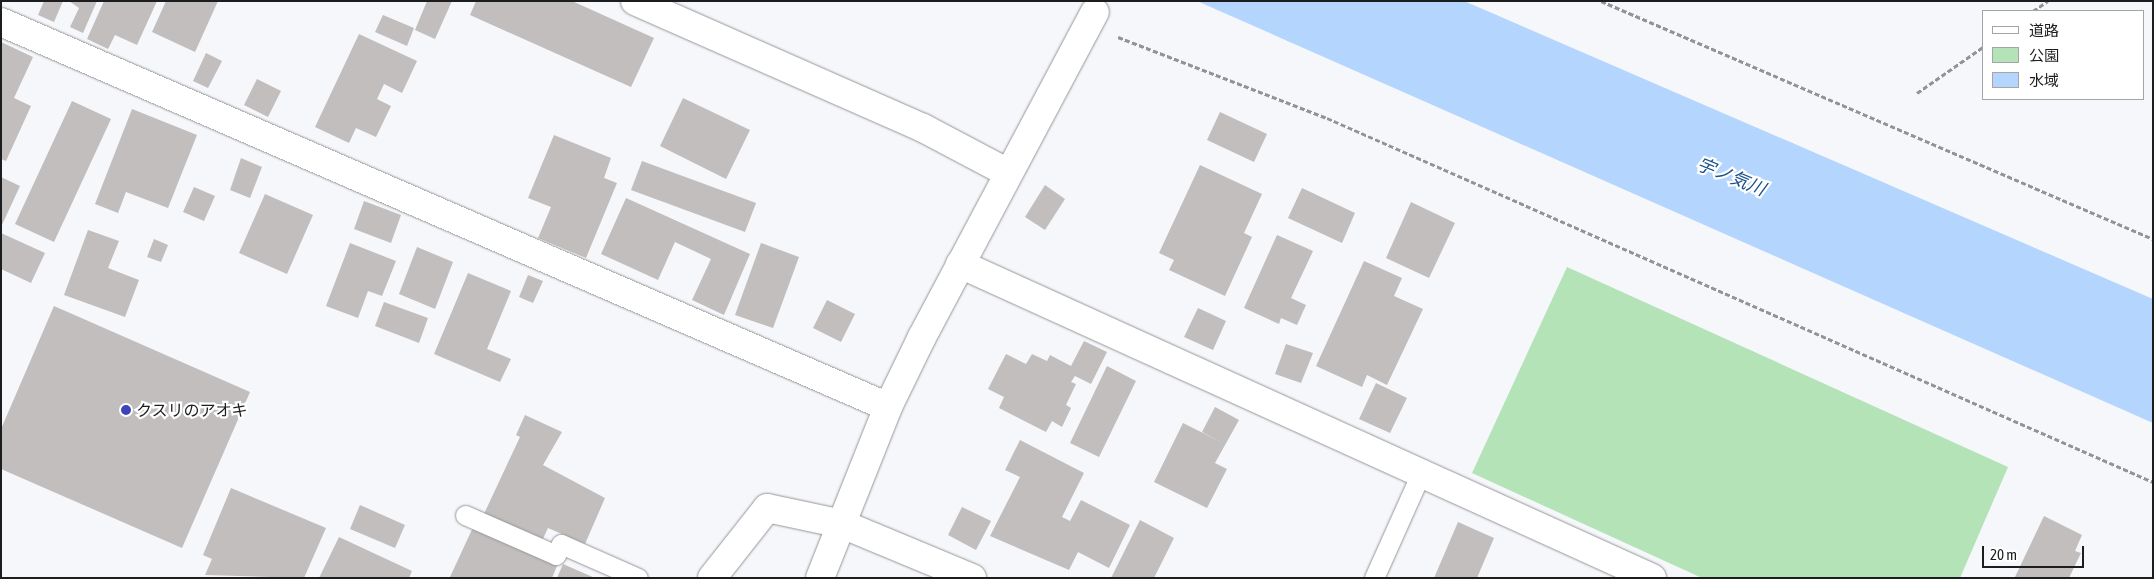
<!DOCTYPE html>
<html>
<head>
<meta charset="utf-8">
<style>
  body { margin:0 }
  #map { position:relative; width:2154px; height:579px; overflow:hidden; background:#f6f7fa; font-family:"Asap Condensed","Noto Sans JP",sans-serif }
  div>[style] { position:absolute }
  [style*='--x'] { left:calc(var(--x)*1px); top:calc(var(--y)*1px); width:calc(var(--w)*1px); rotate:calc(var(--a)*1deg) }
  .green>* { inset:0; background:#b4e3b8 }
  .water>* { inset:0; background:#b4d5fd }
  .building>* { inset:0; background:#c1bebd }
  .path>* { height:3px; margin-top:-1.5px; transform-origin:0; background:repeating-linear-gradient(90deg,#929395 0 5px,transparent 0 7.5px) }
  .roads { filter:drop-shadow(0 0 1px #959698) drop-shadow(0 0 1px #959698) }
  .lane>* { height:19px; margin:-9.5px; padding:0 9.5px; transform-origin:9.5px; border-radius:9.5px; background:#fff }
  .street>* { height:28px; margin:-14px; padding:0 14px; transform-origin:14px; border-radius:14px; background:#fff }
  .secondary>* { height:28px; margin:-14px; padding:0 14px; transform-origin:14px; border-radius:14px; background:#fff }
  .dots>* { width:14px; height:14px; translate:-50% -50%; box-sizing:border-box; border:2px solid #fff; border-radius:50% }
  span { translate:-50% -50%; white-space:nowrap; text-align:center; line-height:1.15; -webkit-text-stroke:4.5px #fff; paint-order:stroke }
  .poi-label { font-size:16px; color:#1c1d1e }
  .left { translate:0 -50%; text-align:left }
  .water-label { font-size:18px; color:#18518b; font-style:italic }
  .frame { position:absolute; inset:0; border:2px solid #1c1d1e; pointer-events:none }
  .legend { position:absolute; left:1982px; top:10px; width:162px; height:90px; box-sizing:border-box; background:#fff; border:1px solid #a4a5a5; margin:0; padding:6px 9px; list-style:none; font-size:15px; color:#1c1d1e }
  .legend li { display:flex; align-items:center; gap:10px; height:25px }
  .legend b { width:25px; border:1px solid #a4a5a5 }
  .scale { position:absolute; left:1982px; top:546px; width:102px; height:22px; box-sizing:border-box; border:2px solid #1c1d1e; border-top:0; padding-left:6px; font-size:15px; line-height:18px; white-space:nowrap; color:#1c1d1e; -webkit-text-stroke:4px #fff; paint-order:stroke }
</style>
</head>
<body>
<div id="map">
  <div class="green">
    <i style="clip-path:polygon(1567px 267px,2008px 467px,1960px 578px,1702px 578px,1472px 473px)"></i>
  </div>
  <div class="water">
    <i style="clip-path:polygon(1197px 1px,1464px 1px,2153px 299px,2153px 423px)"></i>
  </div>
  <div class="building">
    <i style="clip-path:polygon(44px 1px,63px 1px,54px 22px,38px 15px)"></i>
    <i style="clip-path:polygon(69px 1px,97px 1px,83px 33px,70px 27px,79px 8px)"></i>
    <i style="clip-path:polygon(104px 1px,157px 1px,137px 45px,115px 35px,108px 49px,87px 39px)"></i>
    <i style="clip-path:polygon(166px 1px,218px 1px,195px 52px,152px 32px)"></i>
    <i style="clip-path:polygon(427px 1px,452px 1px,435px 39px,415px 30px)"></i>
    <i style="clip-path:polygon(476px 1px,572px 1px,654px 38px,631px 87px,470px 15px)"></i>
    <i style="clip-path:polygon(383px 15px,414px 28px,407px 46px,375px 32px)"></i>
    <i style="clip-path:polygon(359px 34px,417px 61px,402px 93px,384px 84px,377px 99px,391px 106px,376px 137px,356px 128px,349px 143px,315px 127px)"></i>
    <i style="clip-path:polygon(1px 42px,33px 57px,14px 98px,31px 106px,6px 161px,1px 159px)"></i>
    <i style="clip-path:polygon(206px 53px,222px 61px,208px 88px,193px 81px)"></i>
    <i style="clip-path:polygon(257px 79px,281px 91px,268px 117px,244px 105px)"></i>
    <i style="clip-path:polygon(683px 98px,750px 130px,726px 179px,660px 146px)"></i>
    <i style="clip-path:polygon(72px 101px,111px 119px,54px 242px,15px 224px)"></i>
    <i style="clip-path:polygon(132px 109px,197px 135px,168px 208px,126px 192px,118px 213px,95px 204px)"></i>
    <i style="clip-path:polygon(1220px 112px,1267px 134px,1254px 162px,1207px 140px)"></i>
    <i style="clip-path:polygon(554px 135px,611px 158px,604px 178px,617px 183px,586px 258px,538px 238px,551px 207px,528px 198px)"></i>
    <i style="clip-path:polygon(241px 158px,262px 167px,250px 198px,230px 190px)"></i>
    <i style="clip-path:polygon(642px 161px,756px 203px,745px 232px,631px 190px)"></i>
    <i style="clip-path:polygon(1200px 165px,1262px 194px,1244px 233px,1252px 237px,1225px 296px,1169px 270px,1174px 260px,1159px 253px)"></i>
    <i style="clip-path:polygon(1px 177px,20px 186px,1px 227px)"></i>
    <i style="clip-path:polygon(1045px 185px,1065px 199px,1045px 230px,1025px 217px)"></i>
    <i style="clip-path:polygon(194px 187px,215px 196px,204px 221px,183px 212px)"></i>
    <i style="clip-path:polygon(1302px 188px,1355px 213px,1342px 243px,1288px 218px)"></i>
    <i style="clip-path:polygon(265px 194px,313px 215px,287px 274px,239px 253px)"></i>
    <i style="clip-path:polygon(626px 198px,750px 254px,724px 315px,692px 300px,711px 259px,675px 242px,658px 280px,601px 254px)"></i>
    <i style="clip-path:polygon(364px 201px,401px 215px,391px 243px,354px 229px)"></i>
    <i style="clip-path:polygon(1411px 202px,1455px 223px,1429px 278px,1386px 258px)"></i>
    <i style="clip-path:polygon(88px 230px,119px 241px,108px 268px,139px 280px,125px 317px,64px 295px)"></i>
    <i style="clip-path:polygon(1px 233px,45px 253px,31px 283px,1px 269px)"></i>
    <i style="clip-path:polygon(1277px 235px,1313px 251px,1291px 298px,1306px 305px,1297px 325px,1281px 318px,1279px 324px,1244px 308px)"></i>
    <i style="clip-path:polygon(154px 239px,168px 245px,161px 262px,147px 257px)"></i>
    <i style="clip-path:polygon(350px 243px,396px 261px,382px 296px,368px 291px,358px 318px,326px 306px)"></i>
    <i style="clip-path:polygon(761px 243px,799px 257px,773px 328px,735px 315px)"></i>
    <i style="clip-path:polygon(417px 247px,453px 262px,435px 309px,399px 294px)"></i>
    <i style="clip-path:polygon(1364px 261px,1402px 278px,1394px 296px,1423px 309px,1387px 385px,1367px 375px,1362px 387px,1316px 366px)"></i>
    <i style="clip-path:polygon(468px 273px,511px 291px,487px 349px,511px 359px,500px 382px,434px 354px)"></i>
    <i style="clip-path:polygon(528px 275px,543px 281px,533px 303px,519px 297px)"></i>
    <i style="clip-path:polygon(827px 300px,855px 314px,841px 342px,813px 328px)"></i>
    <i style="clip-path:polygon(384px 302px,428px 318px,419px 343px,375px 326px)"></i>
    <i style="clip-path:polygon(54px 306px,250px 392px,182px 548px,1px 469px,1px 429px)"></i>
    <i style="clip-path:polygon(1198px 308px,1226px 321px,1213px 350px,1184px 337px)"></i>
    <i style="clip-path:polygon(1084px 341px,1107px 352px,1091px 384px,1075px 376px,1071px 382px,1076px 384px,1066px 405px,1071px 408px,1062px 427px,1052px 421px,1046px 432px,999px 408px,1004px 397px,988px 389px,1006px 354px,1026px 364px,1032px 354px,1047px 361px,1050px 355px,1071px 366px)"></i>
    <i style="clip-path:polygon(1286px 344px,1313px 353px,1301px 383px,1275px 374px)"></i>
    <i style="clip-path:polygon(1107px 366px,1136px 381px,1099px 457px,1070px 443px)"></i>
    <i style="clip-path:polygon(1376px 383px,1407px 398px,1390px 433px,1359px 419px)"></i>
    <i style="clip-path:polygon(1215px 407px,1239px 420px,1215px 463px,1227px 469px,1207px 508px,1154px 482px,1183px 423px,1223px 443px,1202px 432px)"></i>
    <i style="clip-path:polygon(525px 415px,562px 432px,543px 465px,605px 498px,585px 544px,548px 528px,542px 541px,483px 516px,520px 437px,516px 435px)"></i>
    <i style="clip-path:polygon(1020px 440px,1084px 473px,1062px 517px,1070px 521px,1081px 500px,1130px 525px,1109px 568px,1078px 552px,1069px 570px,990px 536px,1020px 477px,1005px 470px)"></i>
    <i style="clip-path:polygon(231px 488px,326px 528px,304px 578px,205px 575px,212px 559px,203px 555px)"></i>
    <i style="clip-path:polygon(360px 505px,405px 525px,395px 548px,350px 529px)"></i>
    <i style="clip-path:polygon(962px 507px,991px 521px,976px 550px,948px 535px)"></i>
    <i style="clip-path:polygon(2044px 516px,2082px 535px,2075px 551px,2081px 553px,2069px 578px,2015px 577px)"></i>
    <i style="clip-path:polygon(1140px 520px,1174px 538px,1154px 578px,1111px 578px)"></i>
    <i style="clip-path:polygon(1458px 522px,1494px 538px,1477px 578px,1434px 578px)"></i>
    <i style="clip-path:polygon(475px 523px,559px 561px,552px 578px,450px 577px)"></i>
    <i style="clip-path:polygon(339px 537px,412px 571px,409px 578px,319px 578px)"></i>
    <i style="clip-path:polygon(563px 564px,595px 578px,557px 578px)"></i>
  </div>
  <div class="path">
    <i style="--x:1601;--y:1;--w:601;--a:23.32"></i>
    <i style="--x:2033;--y:11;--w:18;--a:-34"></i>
    <i style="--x:1118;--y:37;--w:224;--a:21.2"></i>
    <i style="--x:1327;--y:118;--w:903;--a:23.78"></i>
    <i style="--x:1917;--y:93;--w:80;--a:-34.9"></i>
  </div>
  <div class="roads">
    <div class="lane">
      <i style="--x:465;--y:515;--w:99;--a:23.7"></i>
      <i style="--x:556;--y:555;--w:12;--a:-66"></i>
      <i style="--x:561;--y:544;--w:84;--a:23.8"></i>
      <i style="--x:1374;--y:578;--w:115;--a:-65.9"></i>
    </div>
    <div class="street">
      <i style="--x:635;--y:1;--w:315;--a:23.8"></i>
      <i style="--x:923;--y:128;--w:96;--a:27.9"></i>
      <i style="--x:1;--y:22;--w:967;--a:23.46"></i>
      <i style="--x:960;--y:264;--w:760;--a:24.41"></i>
      <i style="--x:712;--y:578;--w:89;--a:-51.8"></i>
      <i style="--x:767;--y:508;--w:77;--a:12"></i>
      <i style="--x:842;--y:524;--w:141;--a:22.6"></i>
    </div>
    <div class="secondary">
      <i style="--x:820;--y:578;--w:184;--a:-68.3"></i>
      <i style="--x:888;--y:407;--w:78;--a:-64.1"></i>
      <i style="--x:922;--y:337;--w:368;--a:-62"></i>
    </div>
  </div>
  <div class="dots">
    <i style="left:126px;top:410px;background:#3d43b8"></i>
  </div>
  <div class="poi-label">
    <span class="left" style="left:136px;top:410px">クスリのアオキ</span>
  </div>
  <div class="water-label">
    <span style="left:1731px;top:177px;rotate:22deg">宇ノ気川</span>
  </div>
  <div class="frame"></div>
  <ul class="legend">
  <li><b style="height:6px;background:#fff"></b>道路</li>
  <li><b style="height:14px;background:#b4e3b8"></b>公園</li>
  <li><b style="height:14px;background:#b4d5fd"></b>水域</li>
  </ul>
  <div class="scale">20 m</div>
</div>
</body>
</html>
